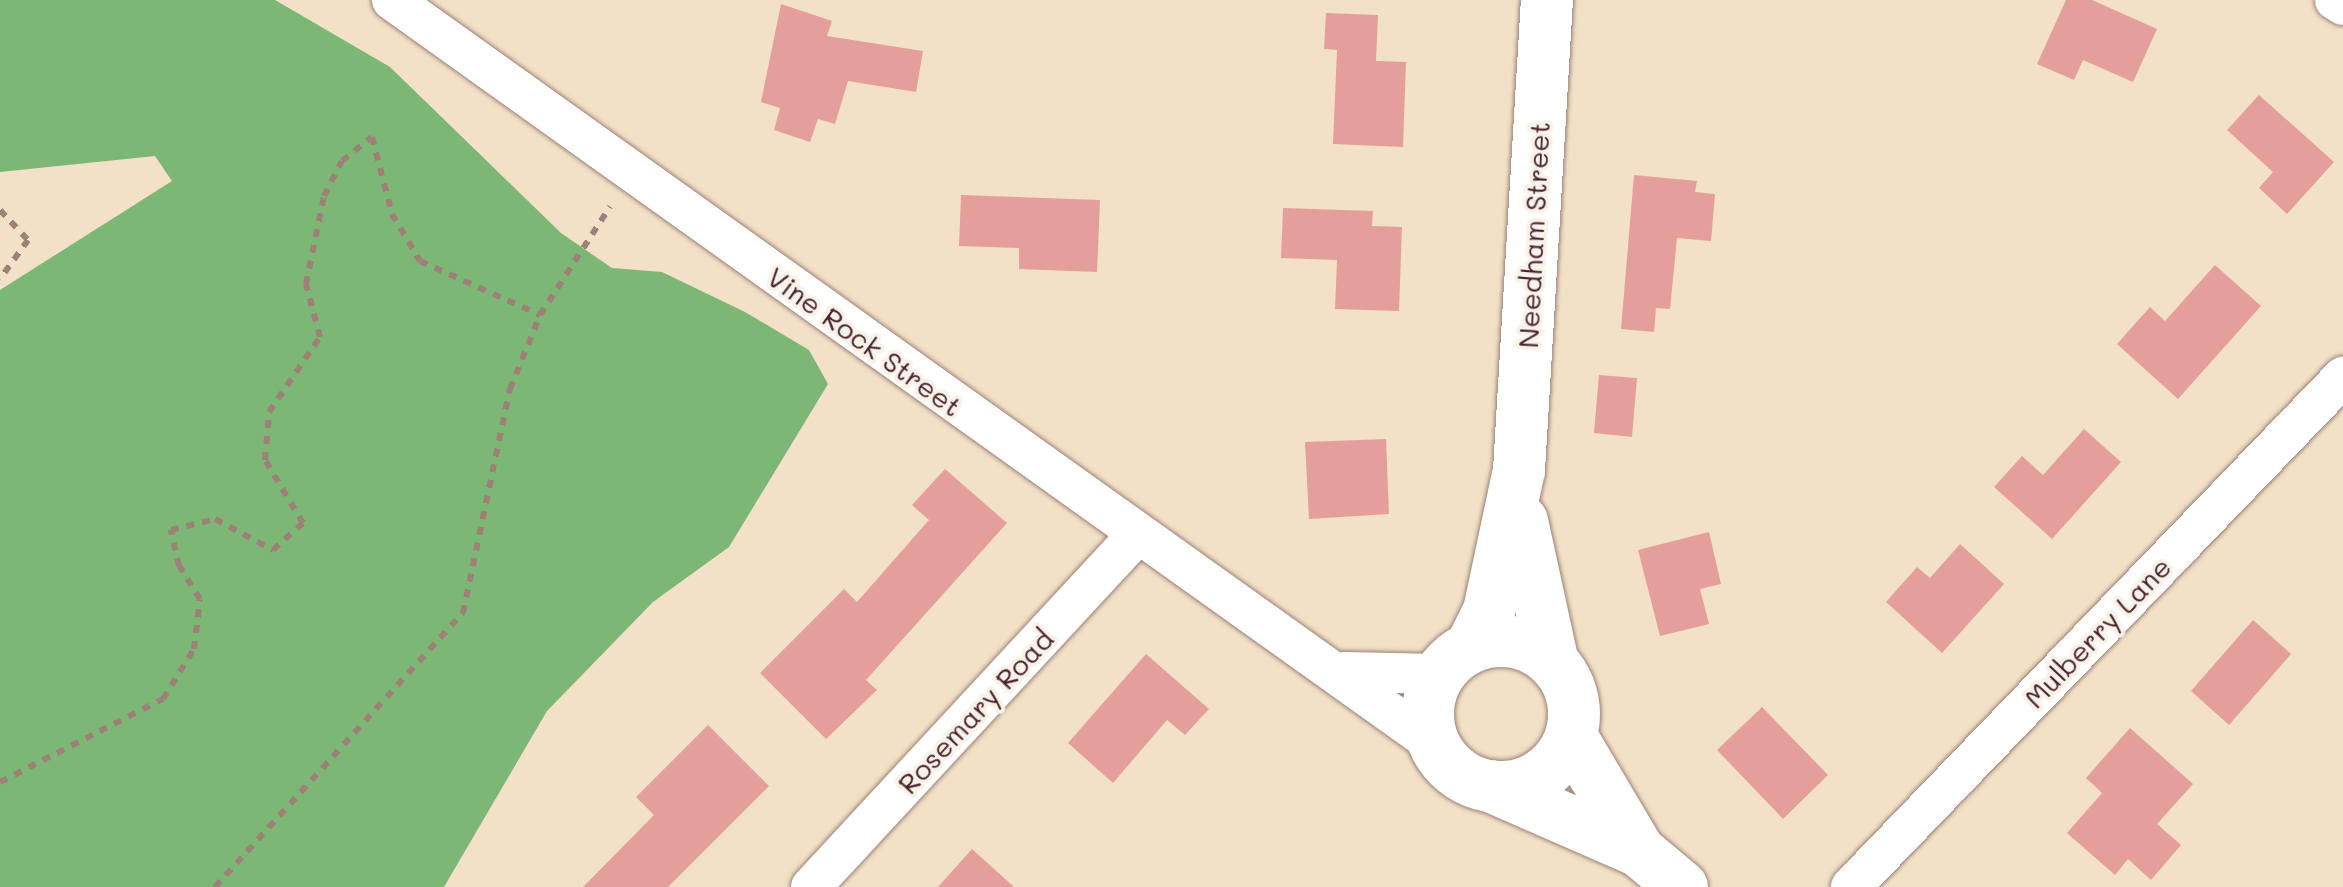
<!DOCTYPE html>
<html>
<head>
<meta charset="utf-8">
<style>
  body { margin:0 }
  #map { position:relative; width:2343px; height:887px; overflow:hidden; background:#f2e1c6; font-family:Mali,sans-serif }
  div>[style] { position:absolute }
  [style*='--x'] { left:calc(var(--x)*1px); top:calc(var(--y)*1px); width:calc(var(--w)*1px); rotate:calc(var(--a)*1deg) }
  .forest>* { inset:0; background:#7db775 }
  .building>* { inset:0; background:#e49f9c }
  .path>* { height:6px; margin-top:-3px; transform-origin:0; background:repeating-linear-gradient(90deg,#9e8078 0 8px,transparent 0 16px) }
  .roads { filter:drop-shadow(0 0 2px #9e8078) drop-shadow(0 0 2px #9e8078) }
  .minor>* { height:40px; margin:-20px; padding:0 20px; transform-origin:20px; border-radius:20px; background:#fff }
  .major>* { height:52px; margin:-26px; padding:0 26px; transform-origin:26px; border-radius:26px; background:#fff }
  .major>.ring { margin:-26px; padding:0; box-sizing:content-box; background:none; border:52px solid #fff; border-radius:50% }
  span { translate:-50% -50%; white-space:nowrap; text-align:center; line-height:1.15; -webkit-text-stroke:8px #f7f3e8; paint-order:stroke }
  .street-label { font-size:28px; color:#4a1f2b }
</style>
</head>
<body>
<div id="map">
  <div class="forest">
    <i style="clip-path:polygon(0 0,275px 0,390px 67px,561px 233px,612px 268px,662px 272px,745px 312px,809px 350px,828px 384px,729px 547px,653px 602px,547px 711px,444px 887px,0 887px,0 290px,172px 181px,155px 156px,0 172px)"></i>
  </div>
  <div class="building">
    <i style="clip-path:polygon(2066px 0,2092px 0,2157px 29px,2133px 82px,2083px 60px,2074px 80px,2037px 64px)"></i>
    <i style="clip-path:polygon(781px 4px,832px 21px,827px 36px,923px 51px,916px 92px,848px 81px,835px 124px,818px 119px,810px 142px,774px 130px,780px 108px,761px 102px)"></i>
    <i style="clip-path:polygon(1326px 13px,1378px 15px,1376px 61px,1406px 62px,1403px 147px,1333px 144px,1337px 50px,1324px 49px)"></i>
    <i style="clip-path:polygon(2259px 95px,2334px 162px,2287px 214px,2259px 188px,2273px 172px,2227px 130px)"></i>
    <i style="clip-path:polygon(1634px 175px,1697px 181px,1695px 192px,1715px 194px,1711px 241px,1677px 238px,1670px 309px,1656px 308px,1654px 332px,1621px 329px)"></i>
    <i style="clip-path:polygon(961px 195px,1100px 200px,1097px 272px,1019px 269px,1019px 248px,959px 246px)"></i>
    <i style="clip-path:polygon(1283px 208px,1373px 211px,1372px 226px,1402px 227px,1399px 311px,1335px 309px,1337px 260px,1281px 258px)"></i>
    <i style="clip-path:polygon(2215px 265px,2261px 306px,2178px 399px,2117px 344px,2150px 307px,2165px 321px)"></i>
    <i style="clip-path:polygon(1599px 375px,1637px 378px,1632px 437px,1594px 433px)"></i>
    <i style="clip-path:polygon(2084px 429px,2121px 462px,2052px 539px,1994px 487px,2022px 456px,2043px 475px)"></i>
    <i style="clip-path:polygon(1386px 439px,1389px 514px,1309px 519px,1305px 442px)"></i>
    <i style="clip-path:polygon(945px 469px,1007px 523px,866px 680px,877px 690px,826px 739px,760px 673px,844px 589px,857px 602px,929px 520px,912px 505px)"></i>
    <i style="clip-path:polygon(1709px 532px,1721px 584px,1700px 589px,1709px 624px,1660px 636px,1638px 550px)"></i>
    <i style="clip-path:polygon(1960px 544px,2004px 584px,1942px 653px,1886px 602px,1917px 567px,1930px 578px)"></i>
    <i style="clip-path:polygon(2253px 620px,2291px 654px,2229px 725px,2191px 691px)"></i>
    <i style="clip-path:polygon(1146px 654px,1209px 709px,1185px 735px,1167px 720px,1113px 783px,1068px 743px)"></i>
    <i style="clip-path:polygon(1762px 707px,1828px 775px,1783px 819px,1717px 750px)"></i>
    <i style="clip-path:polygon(708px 725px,769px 786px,668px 887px,583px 887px,654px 815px,636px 797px)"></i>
    <i style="clip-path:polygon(2130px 728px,2193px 784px,2157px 824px,2181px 845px,2151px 880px,2128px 859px,2115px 875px,2067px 833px,2102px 793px,2086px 778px)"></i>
    <i style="clip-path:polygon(972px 849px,1014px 887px,938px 887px)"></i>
  </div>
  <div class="path">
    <i style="--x:0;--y:210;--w:41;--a:47"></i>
    <i style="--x:28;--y:240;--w:48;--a:125.7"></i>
    <i style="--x:0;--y:782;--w:183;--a:-27"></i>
    <i style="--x:163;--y:699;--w:59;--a:-58.2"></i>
    <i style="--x:194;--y:649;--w:50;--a:-83.2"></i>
    <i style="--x:200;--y:599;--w:39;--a:-122"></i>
    <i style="--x:179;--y:566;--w:37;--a:-103"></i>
    <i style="--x:171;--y:530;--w:45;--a:-14"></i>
    <i style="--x:215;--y:519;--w:66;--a:28.1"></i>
    <i style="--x:273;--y:550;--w:40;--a:-42"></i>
    <i style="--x:303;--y:523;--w:74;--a:-121.1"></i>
    <i style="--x:265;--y:460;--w:48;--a:-85.2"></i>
    <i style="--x:269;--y:412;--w:91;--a:-55.8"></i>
    <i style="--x:320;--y:337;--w:55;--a:-104.8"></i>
    <i style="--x:306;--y:284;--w:90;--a:-78.4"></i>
    <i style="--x:324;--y:196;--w:39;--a:-63"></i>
    <i style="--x:342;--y:161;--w:38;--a:-39"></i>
    <i style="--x:372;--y:137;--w:80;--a:75.4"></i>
    <i style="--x:392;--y:214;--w:55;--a:59.2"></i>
    <i style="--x:420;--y:261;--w:132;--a:24.2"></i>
    <i style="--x:215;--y:887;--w:370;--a:-47.9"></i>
    <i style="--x:463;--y:613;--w:229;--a:-78.2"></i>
    <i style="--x:510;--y:389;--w:80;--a:-67.9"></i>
    <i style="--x:540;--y:315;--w:129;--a:-57.1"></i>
  </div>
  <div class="roads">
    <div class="minor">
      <i style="--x:392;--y:0;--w:1280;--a:35.53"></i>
      <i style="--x:2335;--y:0;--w:9;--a:32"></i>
      <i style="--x:1345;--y:672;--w:94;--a:1.2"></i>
      <i style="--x:811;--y:887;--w:481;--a:-47.2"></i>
      <i style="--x:1851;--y:887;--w:709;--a:-46.03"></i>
    </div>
    <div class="major">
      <i style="--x:1522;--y:521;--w:145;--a:77.7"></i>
      <i class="ring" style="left:1428px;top:641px;width:94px;height:94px"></i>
      <i style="--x:1471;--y:647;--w:40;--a:-63.4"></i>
      <i style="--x:1489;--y:611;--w:144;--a:-78"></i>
      <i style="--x:1519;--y:470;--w:471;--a:-86.6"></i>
      <i style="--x:1571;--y:736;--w:134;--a:59.4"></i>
      <i style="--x:1490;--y:786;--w:163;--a:23.6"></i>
      <i style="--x:1639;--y:851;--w:56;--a:39.9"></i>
    </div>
  </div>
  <div class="street-label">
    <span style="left:1533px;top:235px;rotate:-87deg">Needham Street</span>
    <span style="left:865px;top:341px;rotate:36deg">Vine Rock Street</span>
    <span style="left:2097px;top:632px;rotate:-46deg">Mulberry Lane</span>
    <span style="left:975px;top:711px;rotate:-47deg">Rosemary Road</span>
  </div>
</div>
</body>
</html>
